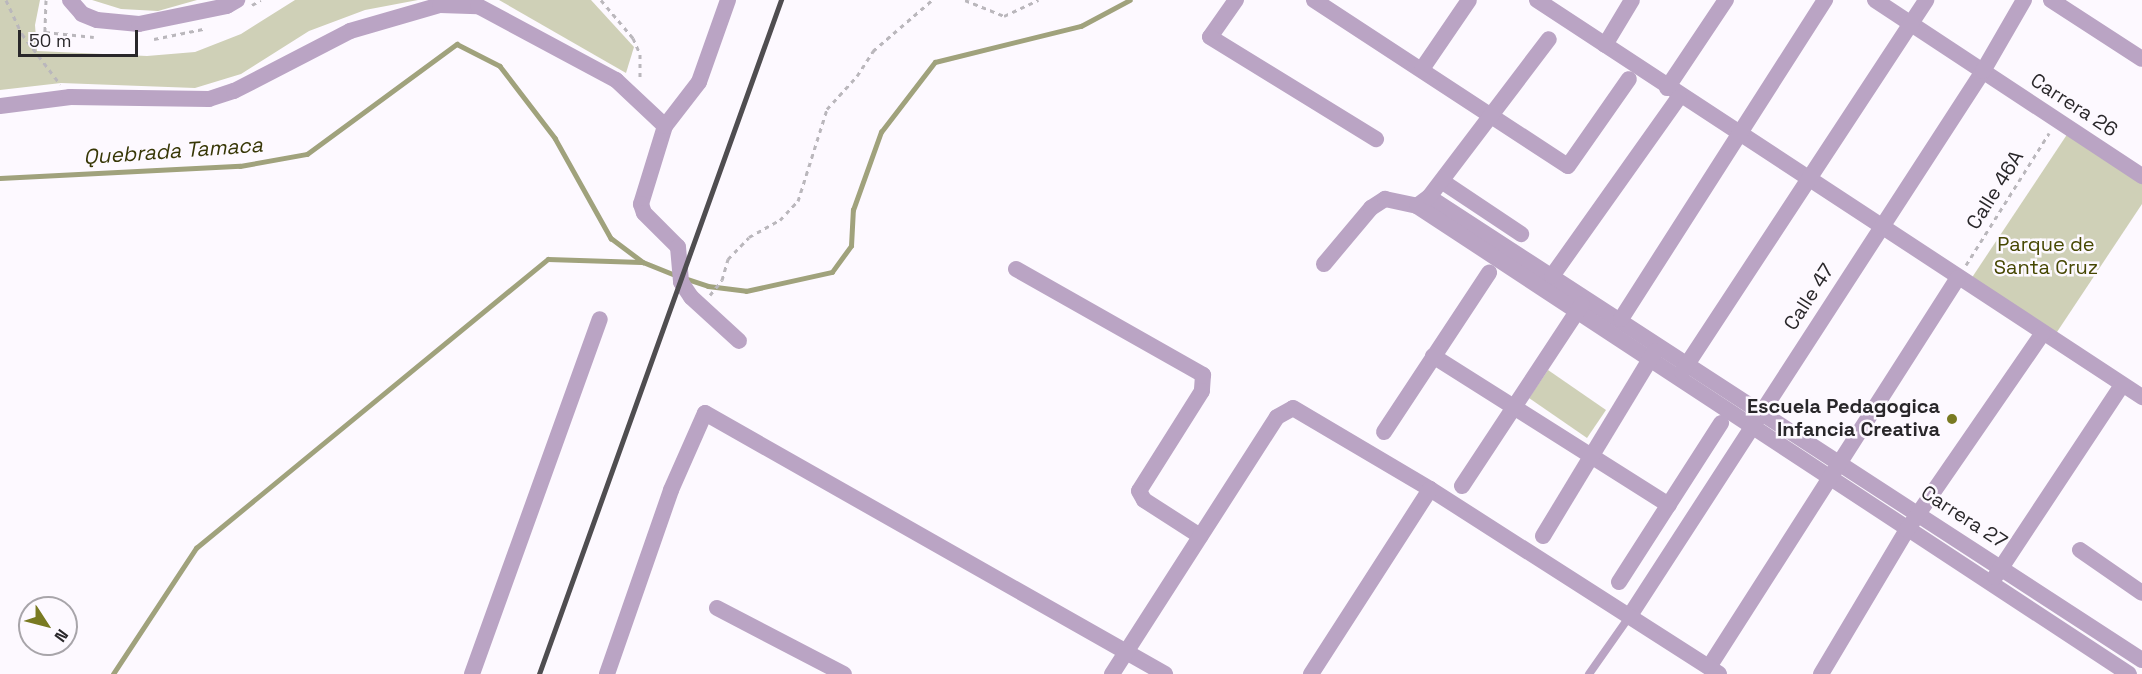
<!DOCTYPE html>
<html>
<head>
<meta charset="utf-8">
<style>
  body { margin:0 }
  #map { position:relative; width:2142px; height:674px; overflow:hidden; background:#fdf9ff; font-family:"Space Grotesk",sans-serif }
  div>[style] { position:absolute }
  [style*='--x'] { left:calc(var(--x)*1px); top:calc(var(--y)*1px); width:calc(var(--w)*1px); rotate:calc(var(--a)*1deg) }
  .green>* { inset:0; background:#cfd0b7 }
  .stream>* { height:4.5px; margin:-2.25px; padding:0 2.25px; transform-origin:2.25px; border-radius:2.25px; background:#a0a27c }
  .path>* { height:3px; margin-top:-1.5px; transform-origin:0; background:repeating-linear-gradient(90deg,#bab7bc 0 4.5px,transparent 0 9px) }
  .service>* { height:8px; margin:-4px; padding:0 4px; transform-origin:4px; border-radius:4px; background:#baa4c4 }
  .minor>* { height:16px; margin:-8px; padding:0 8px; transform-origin:8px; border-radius:8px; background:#baa4c4 }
  .rail>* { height:4.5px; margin:-2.25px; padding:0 2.25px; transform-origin:2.25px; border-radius:2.25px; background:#4f4d50 }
  .dots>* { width:16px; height:16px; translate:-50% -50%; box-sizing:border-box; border:3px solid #fdf9ff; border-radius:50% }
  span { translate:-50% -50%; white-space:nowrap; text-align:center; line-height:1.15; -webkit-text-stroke:5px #fdf9ff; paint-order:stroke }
  .street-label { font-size:20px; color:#29272a }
  .park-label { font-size:20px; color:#464702 }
  .poi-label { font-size:20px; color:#29272a; font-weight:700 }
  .right { translate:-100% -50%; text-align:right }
  .water-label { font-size:21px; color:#373706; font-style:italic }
  .north { position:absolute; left:18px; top:596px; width:60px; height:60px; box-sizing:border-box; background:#fdf9ff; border:2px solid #a8a5aa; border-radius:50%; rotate:126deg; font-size:16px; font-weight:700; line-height:24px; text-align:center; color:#29272a }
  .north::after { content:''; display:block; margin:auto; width:21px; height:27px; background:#797a22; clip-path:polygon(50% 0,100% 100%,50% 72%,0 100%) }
  .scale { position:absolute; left:18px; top:30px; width:120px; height:27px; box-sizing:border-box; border:3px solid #29272a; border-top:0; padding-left:8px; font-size:18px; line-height:21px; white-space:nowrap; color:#29272a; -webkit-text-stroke:4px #fdf9ff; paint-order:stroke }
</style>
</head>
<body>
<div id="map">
  <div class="green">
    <i style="clip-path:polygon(0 0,40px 0,35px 25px,37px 51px,147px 56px,195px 52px,241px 34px,295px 0,418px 0,365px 10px,309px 31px,241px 74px,195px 88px,61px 83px,0 90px)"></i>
    <i style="clip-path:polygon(92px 0,197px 0,158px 11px,121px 9px)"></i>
    <i style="clip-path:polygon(499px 0,591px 0,634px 47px,626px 73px)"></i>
    <i style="clip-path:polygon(2068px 133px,2142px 182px,2142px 204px,2055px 335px,1971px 279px)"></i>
    <i style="clip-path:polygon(1548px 370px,1606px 410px,1587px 438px,1529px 398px)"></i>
  </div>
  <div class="stream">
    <i style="--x:0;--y:178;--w:240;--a:-2.9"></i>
    <i style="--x:240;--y:166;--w:68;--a:-10.2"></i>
    <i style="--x:307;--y:154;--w:186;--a:-36.3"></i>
    <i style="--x:457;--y:44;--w:48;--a:27.1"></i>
    <i style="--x:500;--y:66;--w:91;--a:52.6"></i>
    <i style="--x:555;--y:138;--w:115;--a:60.8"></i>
    <i style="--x:611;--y:238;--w:40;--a:37"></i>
    <i style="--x:643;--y:262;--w:35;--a:22"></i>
    <i style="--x:684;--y:278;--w:25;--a:18"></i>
    <i style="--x:708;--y:286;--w:38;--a:7"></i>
    <i style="--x:746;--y:291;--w:88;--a:-12.5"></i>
    <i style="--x:832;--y:272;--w:32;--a:-54"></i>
    <i style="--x:851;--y:246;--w:36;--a:-87"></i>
    <i style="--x:853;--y:210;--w:83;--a:-70.3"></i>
    <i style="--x:881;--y:132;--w:88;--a:-52.4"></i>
    <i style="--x:935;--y:62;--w:150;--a:-13.9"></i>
    <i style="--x:1081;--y:26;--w:55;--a:-28"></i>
    <i style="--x:113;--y:674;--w:151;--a:-56.6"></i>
    <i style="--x:196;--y:548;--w:455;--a:-39.4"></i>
    <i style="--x:548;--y:259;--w:93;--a:1.8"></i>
  </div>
  <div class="path">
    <i style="--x:6;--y:0;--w:38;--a:65"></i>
    <i style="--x:22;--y:34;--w:63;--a:52.8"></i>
    <i style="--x:46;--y:0;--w:32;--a:92"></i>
    <i style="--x:45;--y:32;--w:49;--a:5.8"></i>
    <i style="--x:601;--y:0;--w:50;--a:49.9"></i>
    <i style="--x:633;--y:38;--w:17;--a:66"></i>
    <i style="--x:640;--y:54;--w:27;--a:90"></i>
    <i style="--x:965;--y:0;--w:42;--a:22.3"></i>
    <i style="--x:1004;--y:16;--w:38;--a:-25"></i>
    <i style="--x:252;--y:5;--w:10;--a:-29"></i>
    <i style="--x:154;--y:39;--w:50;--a:-11.5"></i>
    <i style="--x:1966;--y:265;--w:156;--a:-57.8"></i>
    <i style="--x:710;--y:295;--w:19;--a:-51"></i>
    <i style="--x:722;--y:280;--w:22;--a:-74"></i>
    <i style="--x:728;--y:259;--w:30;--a:-46"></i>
    <i style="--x:749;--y:237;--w:35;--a:-29"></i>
    <i style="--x:780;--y:220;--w:26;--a:-47"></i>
    <i style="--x:798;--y:201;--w:96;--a:-72.5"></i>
    <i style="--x:827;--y:109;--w:45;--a:-47.7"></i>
    <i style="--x:857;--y:76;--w:30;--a:-57"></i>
    <i style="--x:873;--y:51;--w:78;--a:-40.8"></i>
  </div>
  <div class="service">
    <i style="--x:1589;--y:674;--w:70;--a:-54.9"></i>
  </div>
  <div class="minor">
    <i style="--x:70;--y:0;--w:18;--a:49"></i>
    <i style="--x:82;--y:14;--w:16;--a:22"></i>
    <i style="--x:97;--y:20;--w:42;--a:5.4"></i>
    <i style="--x:139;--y:24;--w:90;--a:-11.6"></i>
    <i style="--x:227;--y:6;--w:12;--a:-31"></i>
    <i style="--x:728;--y:0;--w:87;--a:109.5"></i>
    <i style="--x:699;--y:82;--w:56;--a:127.7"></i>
    <i style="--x:665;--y:126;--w:82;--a:107.1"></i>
    <i style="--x:641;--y:204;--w:9;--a:72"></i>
    <i style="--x:644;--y:213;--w:48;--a:45"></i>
    <i style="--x:678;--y:247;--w:35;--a:85"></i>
    <i style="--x:681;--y:282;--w:18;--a:56"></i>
    <i style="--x:691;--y:297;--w:65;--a:42.5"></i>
    <i style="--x:1236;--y:0;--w:45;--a:125.1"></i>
    <i style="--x:1210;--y:37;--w:195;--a:31.6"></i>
    <i style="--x:1314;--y:0;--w:303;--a:33.2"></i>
    <i style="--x:1568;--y:166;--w:106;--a:-55"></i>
    <i style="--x:1537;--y:0;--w:724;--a:33.27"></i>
    <i style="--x:1875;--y:0;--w:320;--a:33.4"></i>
    <i style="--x:2051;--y:0;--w:108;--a:33"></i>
    <i style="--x:1605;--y:45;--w:52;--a:-59"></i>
    <i style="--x:1422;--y:69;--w:83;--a:-55.7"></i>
    <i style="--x:1667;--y:88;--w:106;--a:-56.2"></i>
    <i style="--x:0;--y:106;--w:71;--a:-7.3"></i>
    <i style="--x:70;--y:97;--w:139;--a:0.8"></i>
    <i style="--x:209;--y:99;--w:26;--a:-18"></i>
    <i style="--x:234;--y:91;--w:131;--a:-27.3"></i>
    <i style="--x:350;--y:31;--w:94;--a:-16.1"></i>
    <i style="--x:440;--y:5;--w:38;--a:2"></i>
    <i style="--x:478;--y:6;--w:157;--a:28.2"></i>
    <i style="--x:616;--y:80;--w:67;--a:43.2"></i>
    <i style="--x:1443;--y:182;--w:94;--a:33.7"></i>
    <i style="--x:1429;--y:197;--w:850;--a:33"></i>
    <i style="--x:1417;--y:206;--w:852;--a:33.32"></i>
    <i style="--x:1324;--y:264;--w:73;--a:-50"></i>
    <i style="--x:1371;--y:208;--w:17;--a:-33"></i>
    <i style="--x:1385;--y:199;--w:33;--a:12"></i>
    <i style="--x:1417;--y:206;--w:15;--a:-37"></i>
    <i style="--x:1429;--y:197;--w:198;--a:-52.8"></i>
    <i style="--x:1016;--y:269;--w:215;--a:29.5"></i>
    <i style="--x:1203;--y:375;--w:16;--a:94"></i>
    <i style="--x:1202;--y:391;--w:118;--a:122.2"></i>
    <i style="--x:1139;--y:491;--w:10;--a:61"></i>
    <i style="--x:1144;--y:500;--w:67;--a:32.7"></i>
    <i style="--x:1552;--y:276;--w:219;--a:-54.6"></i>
    <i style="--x:1621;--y:319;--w:379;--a:-57.4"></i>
    <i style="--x:1433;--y:356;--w:279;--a:32.3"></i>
    <i style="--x:1682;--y:372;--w:445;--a:-56.7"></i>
    <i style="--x:1384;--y:432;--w:191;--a:-56.6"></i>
    <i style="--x:1462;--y:486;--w:218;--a:-56.6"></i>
    <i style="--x:1543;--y:536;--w:216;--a:-58.8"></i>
    <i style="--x:2080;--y:550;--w:75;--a:34.7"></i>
    <i style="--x:1995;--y:577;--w:230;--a:-56.5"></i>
    <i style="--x:1619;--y:582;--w:189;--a:-57.3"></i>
    <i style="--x:717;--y:608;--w:143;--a:27.5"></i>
    <i style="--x:1629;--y:617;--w:651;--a:-57.04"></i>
    <i style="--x:1983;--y:71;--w:82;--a:-60"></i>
    <i style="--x:1709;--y:667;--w:462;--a:-57.4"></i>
    <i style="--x:472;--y:674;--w:377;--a:-70.2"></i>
    <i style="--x:607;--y:674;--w:195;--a:-70.8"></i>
    <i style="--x:671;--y:490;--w:84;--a:-66.2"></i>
    <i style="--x:705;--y:413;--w:529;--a:29.57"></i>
    <i style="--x:1112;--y:674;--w:305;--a:-57.3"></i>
    <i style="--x:1277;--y:417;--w:18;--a:-29"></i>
    <i style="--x:1293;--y:408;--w:159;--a:30.6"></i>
    <i style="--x:1430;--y:489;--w:343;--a:32.6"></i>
    <i style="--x:1311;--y:674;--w:220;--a:-57.2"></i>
    <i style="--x:1821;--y:674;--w:168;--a:-59.2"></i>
    <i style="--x:1907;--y:530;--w:239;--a:-55.4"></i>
  </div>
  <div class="rail">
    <i style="--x:539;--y:674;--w:716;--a:-70.25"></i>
  </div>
  <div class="dots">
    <i style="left:1952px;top:419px;background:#797a22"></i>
  </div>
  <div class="street-label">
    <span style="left:2074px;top:105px;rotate:33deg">Carrera 26</span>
    <span style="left:1995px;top:190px;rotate:-58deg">Calle 46A</span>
    <span style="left:1809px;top:297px;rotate:-57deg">Calle 47</span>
    <span style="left:1964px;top:517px;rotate:33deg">Carrera 27</span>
  </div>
  <div class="park-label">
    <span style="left:2046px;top:256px">Parque de<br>Santa Cruz</span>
  </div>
  <div class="poi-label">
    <span class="right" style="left:1940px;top:418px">Escuela Pedagogica<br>Infancia Creativa</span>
  </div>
  <div class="water-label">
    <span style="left:173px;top:151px;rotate:-4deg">Quebrada Tamaca</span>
  </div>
  <div class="north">N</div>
  <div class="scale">50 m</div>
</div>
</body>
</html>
